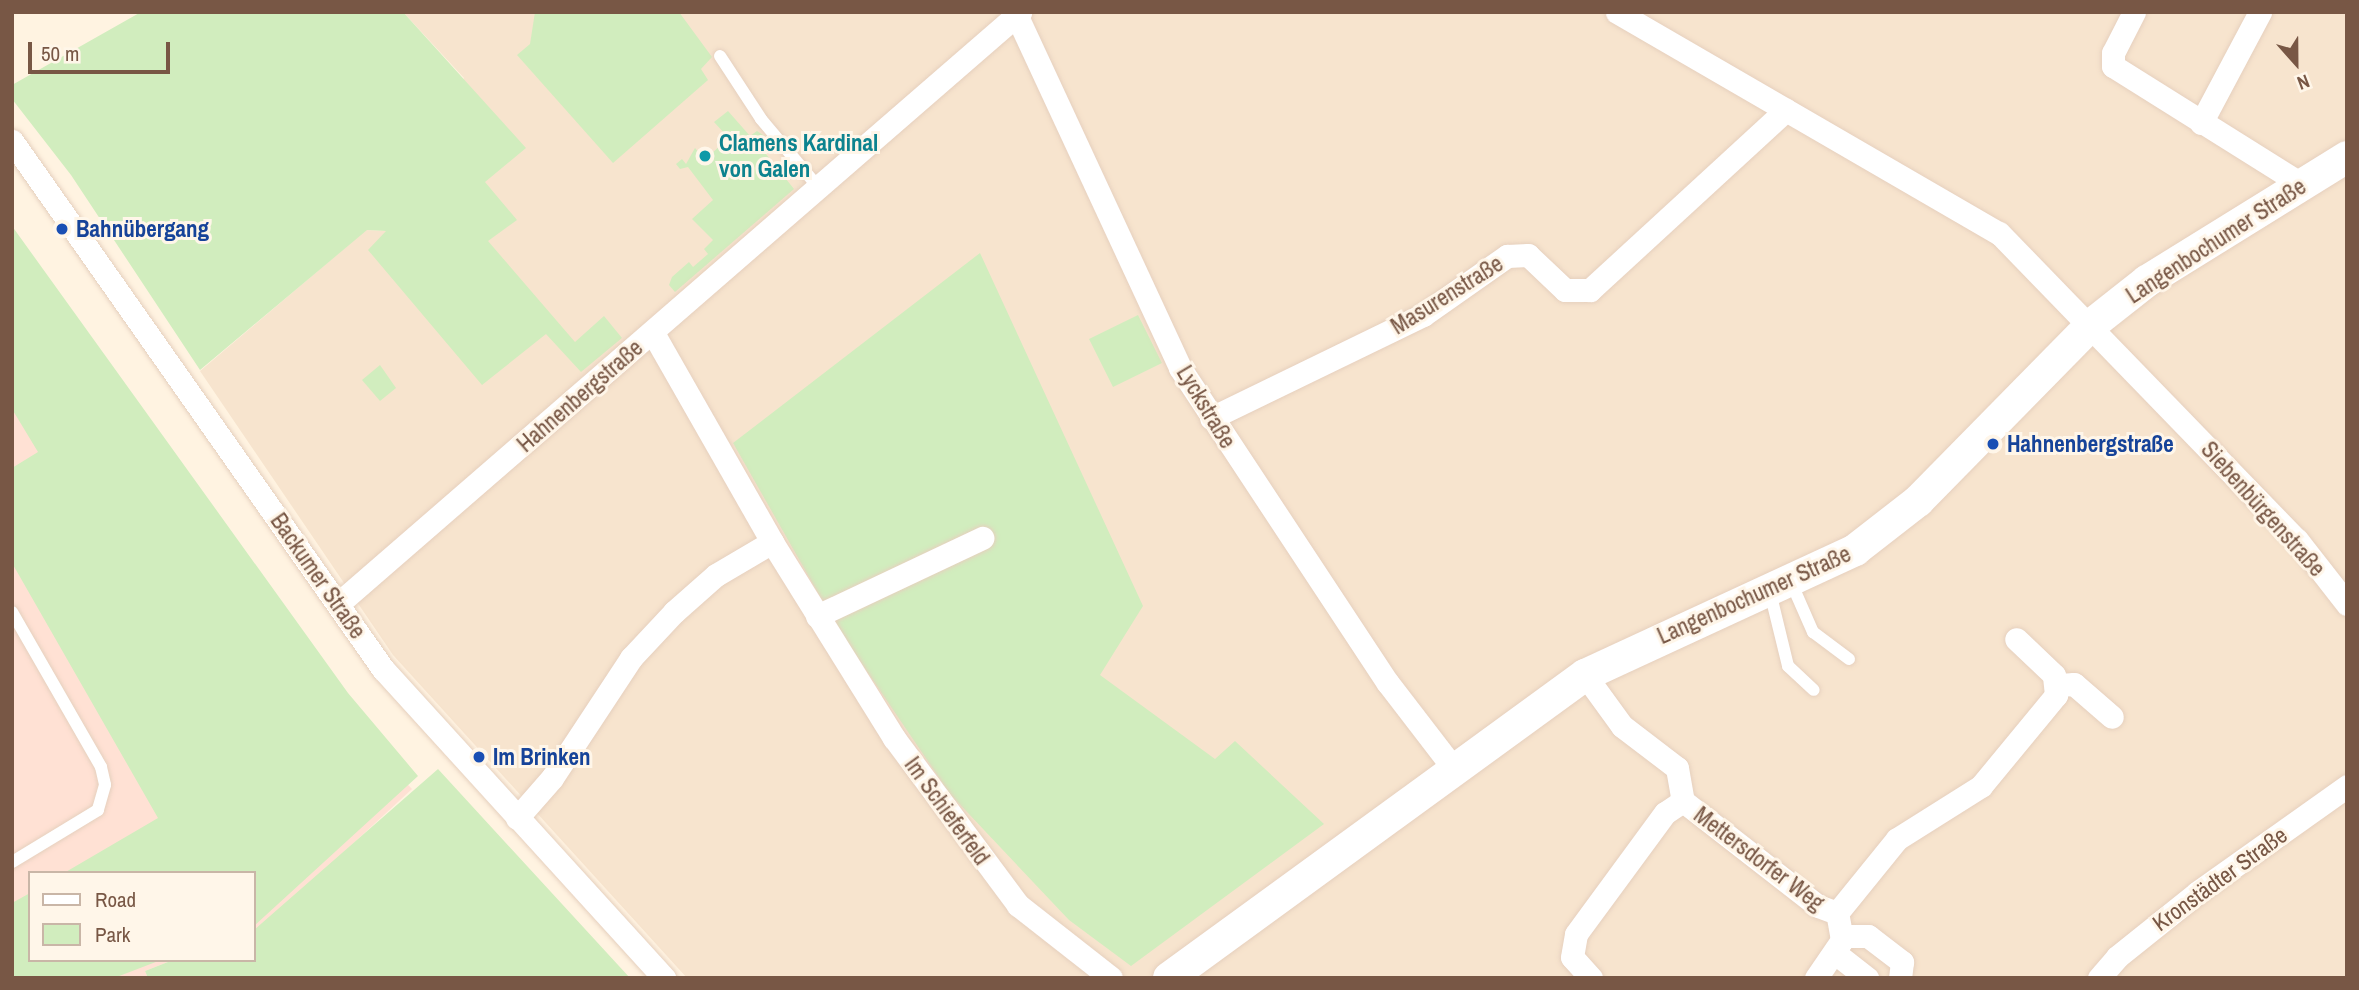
<!DOCTYPE html>
<html>
<head>
<meta charset="utf-8">
<style>
  body { margin:0 }
  #map { position:relative; width:2359px; height:990px; overflow:hidden; background:#fff3e1; font-family:"Archivo Narrow",sans-serif }
  div>[style] { position:absolute }
  [style*='--x'] { left:calc(var(--x)*1px); top:calc(var(--y)*1px); width:calc(var(--w)*1px); rotate:calc(var(--a)*1deg) }
  .residential>* { inset:0; background:#f7e4ce }
  .commercial>* { inset:0; background:#ffe1d4 }
  .green>* { inset:0; background:#d1edbe }
  .roads { filter:drop-shadow(0 0 2px #e6d0be) drop-shadow(0 0 2px #e6d0be) }
  .lane>* { height:12px; margin:-6px; padding:0 6px; transform-origin:6px; border-radius:6px; background:#fff }
  .street>* { height:23px; margin:-11.5px; padding:0 11.5px; transform-origin:11.5px; border-radius:11.5px; background:#fff }
  .secondary>* { height:32px; margin:-16px; padding:0 16px; transform-origin:16px; border-radius:16px; background:#fff }
  .dots>* { width:19px; height:19px; translate:-50% -50%; box-sizing:border-box; border:4px solid #fff6e9; border-radius:50% }
  span { translate:-50% -50%; white-space:nowrap; text-align:center; line-height:1.15; -webkit-text-stroke:6px #fff6e9; paint-order:stroke }
  .culture-label { font-size:23px; color:#0d838f; font-weight:700 }
  .left { translate:0 -50%; text-align:left }
  .transit-label { font-size:23px; color:#164399; font-weight:700 }
  .street-label { font-size:23px; color:#785745 }
  .frame { position:absolute; inset:0; border:14px solid #785745; pointer-events:none }
  .legend { position:absolute; left:28px; top:871px; width:228px; height:91px; box-sizing:border-box; background:#fff6e9; border:2px solid #c9b6a7; margin:0; padding:9px 12px; list-style:none; font-size:21px; color:#785745 }
  .legend li { display:flex; align-items:center; gap:14px; height:35px }
  .legend b { width:35px; border:2px solid #c9b6a7 }
  .north { position:absolute; left:2261px; top:28px; width:70px; height:70px; -webkit-text-stroke:5px #fff6e9; paint-order:stroke; rotate:159deg; font-size:19px; font-weight:700; line-height:28px; text-align:center; color:#785745 }
  .north::after { content:''; display:block; margin:auto; width:24px; height:32px; background:#785745; clip-path:polygon(50% 0,100% 100%,50% 72%,0 100%) }
  .scale { position:absolute; left:28px; top:42px; width:142px; height:32px; box-sizing:border-box; border:4px solid #785745; border-top:0; padding-left:9px; font-size:21px; line-height:24px; white-space:nowrap; color:#785745; -webkit-text-stroke:5px #fff6e9; paint-order:stroke }
</style>
</head>
<body>
<div id="map">
  <div class="residential">
    <i style="clip-path:polygon(403px 12px,2347px 12px,2347px 978px,687px 978px,393px 655px,200px 371px,366px 230px,386px 231px,464px 78px)"></i>
  </div>
  <div class="commercial">
    <i style="clip-path:polygon(12px 245px,354px 727px,412px 789px,263px 927px,254px 930px,254px 873px,30px 873px,30px 960px,173px 960px,145px 971px,148px 978px,12px 978px)"></i>
  </div>
  <div class="green">
    <i style="clip-path:polygon(141px 12px,403px 12px,526px 148px,485px 182px,517px 220px,488px 241px,575px 342px,604px 316px,622px 338px,581px 372px,546px 334px,482px 385px,368px 250px,386px 231px,367px 230px,200px 370px,71px 175px,12px 99px,12px 85px)"></i>
    <i style="clip-path:polygon(535px 12px,679px 12px,712px 57px,701px 69px,708px 80px,613px 163px,517px 55px,530px 44px)"></i>
    <i style="clip-path:polygon(728px 111px,750px 136px,757px 131px,765px 136px,758px 144px,794px 189px,675px 292px,669px 285px,672px 277px,689px 262px,693px 267px,708px 254px,704px 249px,713px 240px,692px 219px,713px 200px,688px 167px,680px 169px,676px 164px,682px 159px,686px 164px,695px 148px,701px 155px,710px 155px,723px 143px,725px 134px,714px 122px)"></i>
    <i style="clip-path:polygon(12px 226px,348px 693px,418px 776px,254px 926px,254px 873px,64px 873px,158px 818px,12px 563px,12px 468px,38px 452px,12px 409px)"></i>
    <i style="clip-path:polygon(980px 253px,1143px 606px,1100px 675px,1215px 759px,1235px 741px,1324px 824px,1131px 966px,1069px 920px,950px 794px,839px 630px,733px 443px)"></i>
    <i style="clip-path:polygon(1138px 315px,1162px 363px,1113px 387px,1089px 339px)"></i>
    <i style="clip-path:polygon(380px 365px,396px 388px,380px 401px,362px 380px)"></i>
    <i style="clip-path:polygon(438px 769px,630px 978px,148px 978px,145px 971px,173px 960px,254px 960px,254px 930px)"></i>
    <i style="clip-path:polygon(30px 893px,30px 960px,161px 960px,114px 978px,12px 978px,12px 903px)"></i>
  </div>
  <div class="roads">
    <div class="lane">
      <i style="--x:720;--y:56;--w:75;--a:56.9"></i>
      <i style="--x:761;--y:119;--w:90;--a:50"></i>
      <i style="--x:1791;--y:582;--w:55;--a:66.3"></i>
      <i style="--x:1813;--y:632;--w:45;--a:36.9"></i>
      <i style="--x:1770;--y:592;--w:76;--a:76.3"></i>
      <i style="--x:1788;--y:666;--w:35;--a:43"></i>
      <i style="--x:12;--y:612;--w:179;--a:60.1"></i>
      <i style="--x:101;--y:767;--w:18;--a:77"></i>
      <i style="--x:105;--y:785;--w:26;--a:106"></i>
      <i style="--x:98;--y:810;--w:100;--a:148.8"></i>
    </div>
    <div class="street">
      <i style="--x:1015;--y:12;--w:392;--a:65.1"></i>
      <i style="--x:1180;--y:368;--w:377;--a:56.6"></i>
      <i style="--x:1388;--y:683;--w:108;--a:52.5"></i>
      <i style="--x:1617;--y:12;--w:441;--a:30.1"></i>
      <i style="--x:1999;--y:233;--w:428;--a:45.9"></i>
      <i style="--x:2297;--y:540;--w:81;--a:52"></i>
      <i style="--x:2134;--y:12;--w:46;--a:117.1"></i>
      <i style="--x:2113;--y:53;--w:13;--a:90"></i>
      <i style="--x:2113;--y:66;--w:224;--a:32.1"></i>
      <i style="--x:2201;--y:123;--w:126;--a:-62"></i>
      <i style="--x:12;--y:141;--w:645;--a:54.91"></i>
      <i style="--x:383;--y:669;--w:418;--a:47.7"></i>
      <i style="--x:653;--y:333;--w:241;--a:60.3"></i>
      <i style="--x:772;--y:542;--w:231;--a:58.1"></i>
      <i style="--x:894;--y:738;--w:208;--a:53.4"></i>
      <i style="--x:1018;--y:905;--w:118;--a:38.1"></i>
      <i style="--x:1211;--y:418;--w:236;--a:-25.9"></i>
      <i style="--x:1423;--y:315;--w:103;--a:-35.1"></i>
      <i style="--x:1507;--y:256;--w:21;--a:-3"></i>
      <i style="--x:1528;--y:255;--w:51;--a:43.4"></i>
      <i style="--x:1565;--y:290;--w:25;--a:0"></i>
      <i style="--x:1590;--y:290;--w:266;--a:-42.6"></i>
      <i style="--x:339;--y:603;--w:902;--a:-40.95"></i>
      <i style="--x:817;--y:616;--w:183;--a:-25.3"></i>
      <i style="--x:1585;--y:675;--w:63;--a:54"></i>
      <i style="--x:1622;--y:726;--w:69;--a:37.4"></i>
      <i style="--x:1677;--y:768;--w:34;--a:80"></i>
      <i style="--x:1683;--y:801;--w:171;--a:37.9"></i>
      <i style="--x:1818;--y:906;--w:20;--a:20"></i>
      <i style="--x:2059;--y:685;--w:15;--a:-4"></i>
      <i style="--x:2074;--y:684;--w:50;--a:41"></i>
      <i style="--x:517;--y:818;--w:53;--a:-48.8"></i>
      <i style="--x:552;--y:778;--w:144;--a:-56.6"></i>
      <i style="--x:631;--y:658;--w:63;--a:-46.9"></i>
      <i style="--x:674;--y:612;--w:56;--a:-41.4"></i>
      <i style="--x:716;--y:575;--w:65;--a:-30.5"></i>
      <i style="--x:1844;--y:936;--w:24;--a:0"></i>
      <i style="--x:1868;--y:936;--w:43;--a:37.4"></i>
      <i style="--x:1902;--y:962;--w:16;--a:97"></i>
      <i style="--x:1835;--y:953;--w:41;--a:38"></i>
      <i style="--x:1591;--y:978;--w:28;--a:-132"></i>
      <i style="--x:1572;--y:957;--w:23;--a:-80"></i>
      <i style="--x:1576;--y:934;--w:150;--a:-53.7"></i>
      <i style="--x:1665;--y:813;--w:22;--a:-34"></i>
      <i style="--x:1816;--y:978;--w:46;--a:-55.6"></i>
      <i style="--x:1842;--y:940;--w:27;--a:-100"></i>
      <i style="--x:1837;--y:913;--w:95;--a:-51"></i>
      <i style="--x:1897;--y:839;--w:99;--a:-32.2"></i>
      <i style="--x:1981;--y:786;--w:118;--a:-50.5"></i>
      <i style="--x:2056;--y:695;--w:20;--a:-96"></i>
      <i style="--x:2054;--y:675;--w:52;--a:-136.5"></i>
      <i style="--x:2099;--y:978;--w:28;--a:-49"></i>
      <i style="--x:2117;--y:957;--w:104;--a:-38.7"></i>
      <i style="--x:2198;--y:892;--w:183;--a:-35.4"></i>
    </div>
    <div class="secondary">
      <i style="--x:1169;--y:978;--w:515;--a:-36.07"></i>
      <i style="--x:1585;--y:675;--w:298;--a:-24.8"></i>
      <i style="--x:1855;--y:550;--w:80;--a:-37.9"></i>
      <i style="--x:1918;--y:501;--w:245;--a:-45.5"></i>
      <i style="--x:2090;--y:326;--w:73;--a:-38.3"></i>
      <i style="--x:2147;--y:281;--w:235;--a:-31.8"></i>
    </div>
  </div>
  <div class="dots">
    <i style="left:705px;top:156px;background:#0f9aa8"></i>
    <i style="left:62px;top:229px;background:#1a4fb4"></i>
    <i style="left:1993px;top:444px;background:#1a4fb4"></i>
    <i style="left:479px;top:757px;background:#1a4fb4"></i>
  </div>
  <div class="culture-label">
    <span class="left" style="left:719px;top:156px">Clamens Kardinal<br>von Galen</span>
  </div>
  <div class="transit-label">
    <span class="left" style="left:76px;top:229px">Bahnübergang</span>
    <span class="left" style="left:2007px;top:444px">Hahnenbergstraße</span>
    <span class="left" style="left:493px;top:757px">Im Brinken</span>
  </div>
  <div class="street-label">
    <span style="left:2216px;top:241px;rotate:-33deg">Langenbochumer Straße</span>
    <span style="left:1447px;top:295px;rotate:-32deg">Masurenstraße</span>
    <span style="left:580px;top:396px;rotate:-41deg">Hahnenbergstraße</span>
    <span style="left:1206px;top:407px;rotate:59deg">Lyckstraße</span>
    <span style="left:2263px;top:509px;rotate:48deg">Siebenbürgenstraße</span>
    <span style="left:318px;top:576px;rotate:55deg">Backumer Straße</span>
    <span style="left:1754px;top:595px;rotate:-24deg">Langenbochumer Straße</span>
    <span style="left:947px;top:811px;rotate:54deg">Im Schieferfeld</span>
    <span style="left:1759px;top:859px;rotate:37deg">Mettersdorfer Weg</span>
    <span style="left:2220px;top:879px;rotate:-36deg">Kronstädter Straße</span>
  </div>
  <div class="frame"></div>
  <ul class="legend">
  <li><b style="height:9px;background:#fff"></b>Road</li>
  <li><b style="height:19px;background:#d1edbe"></b>Park</li>
  </ul>
  <div class="north">N</div>
  <div class="scale">50 m</div>
</div>
</body>
</html>
